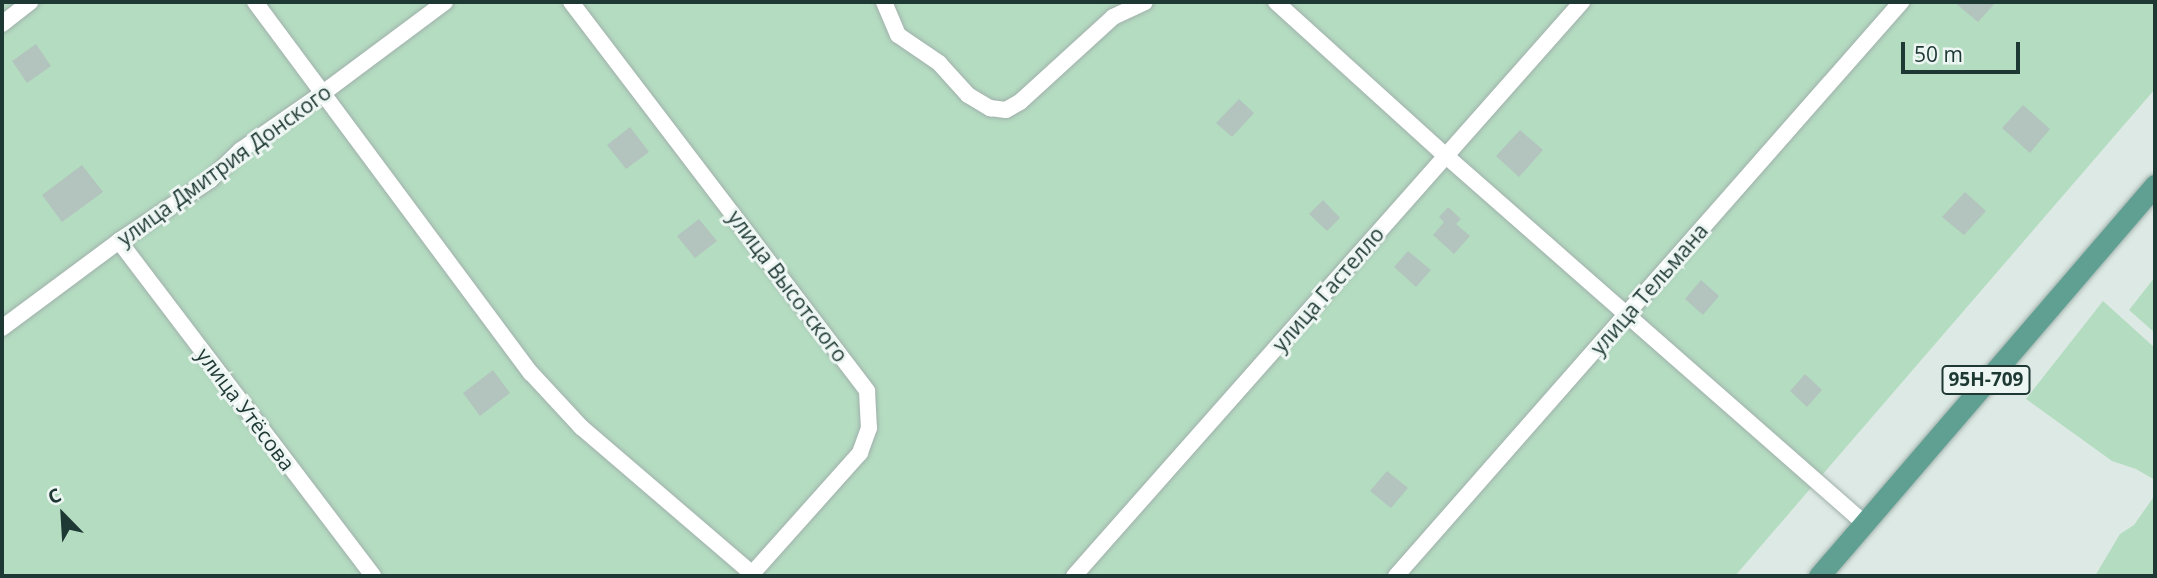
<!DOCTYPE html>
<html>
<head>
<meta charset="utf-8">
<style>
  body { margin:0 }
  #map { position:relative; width:2157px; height:578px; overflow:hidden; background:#dde9e4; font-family:"Open Sans",sans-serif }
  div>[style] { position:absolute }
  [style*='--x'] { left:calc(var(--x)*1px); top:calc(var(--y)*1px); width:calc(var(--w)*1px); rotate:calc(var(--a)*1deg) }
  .green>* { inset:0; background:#b4dcc1 }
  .building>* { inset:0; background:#b2c4bd }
  .roads { filter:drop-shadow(0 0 2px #a0b0ab) drop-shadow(0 0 2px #a0b0ab) }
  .street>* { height:16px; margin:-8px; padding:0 8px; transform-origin:8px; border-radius:8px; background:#fff }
  .primary>* { height:21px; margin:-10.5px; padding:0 10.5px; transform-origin:10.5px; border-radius:10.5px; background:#60a093 }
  span { translate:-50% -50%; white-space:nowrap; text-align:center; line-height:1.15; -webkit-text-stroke:6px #edf6f2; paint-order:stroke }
  .shield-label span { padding:2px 5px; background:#edf6f2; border:2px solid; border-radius:5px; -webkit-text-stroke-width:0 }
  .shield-label { font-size:19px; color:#1e3833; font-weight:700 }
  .street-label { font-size:21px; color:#1e3833 }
  .frame { position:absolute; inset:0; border:4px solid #1e3833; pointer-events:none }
  .north { position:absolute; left:28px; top:480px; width:70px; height:70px; -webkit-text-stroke:5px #edf6f2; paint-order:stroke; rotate:336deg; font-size:19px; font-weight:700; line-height:28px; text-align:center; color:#1e3833 }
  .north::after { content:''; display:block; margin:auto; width:24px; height:32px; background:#1e3833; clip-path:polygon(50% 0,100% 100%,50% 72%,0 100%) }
  .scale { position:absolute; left:1901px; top:42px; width:119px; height:32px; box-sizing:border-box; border:4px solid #1e3833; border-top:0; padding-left:9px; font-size:21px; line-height:24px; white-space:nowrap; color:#1e3833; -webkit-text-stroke:5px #edf6f2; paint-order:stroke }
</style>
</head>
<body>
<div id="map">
  <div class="green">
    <i style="clip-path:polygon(2px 2px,2155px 2px,2155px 89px,1735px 576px,2px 576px)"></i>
    <i style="clip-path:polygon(2155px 277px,2155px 333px,2129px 310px)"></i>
    <i style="clip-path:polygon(2103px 301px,2155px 348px,2155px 480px,2136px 469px,2112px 461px,2026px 399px)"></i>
    <i style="clip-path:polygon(2155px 495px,2155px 576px,2095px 576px,2120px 534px,2134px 525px)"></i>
  </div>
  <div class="building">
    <i style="clip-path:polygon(1954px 2px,1996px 2px,1978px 22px)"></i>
    <i style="clip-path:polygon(36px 44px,51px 66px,27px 83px,12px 61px)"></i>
    <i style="clip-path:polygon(1239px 99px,1254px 113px,1232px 137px,1216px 123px)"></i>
    <i style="clip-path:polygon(2023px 105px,2050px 129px,2030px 153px,2002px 128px)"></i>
    <i style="clip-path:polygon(630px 127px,649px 152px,626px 169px,607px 145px)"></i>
    <i style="clip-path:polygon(1520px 130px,1543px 150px,1519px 177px,1496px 156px)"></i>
    <i style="clip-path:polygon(82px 165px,103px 192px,62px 222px,42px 195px)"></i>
    <i style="clip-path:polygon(1965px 192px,1986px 211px,1964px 235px,1942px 217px)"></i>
    <i style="clip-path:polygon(1323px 200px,1340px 218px,1327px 231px,1309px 214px)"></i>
    <i style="clip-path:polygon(1448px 207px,1461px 219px,1456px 224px,1470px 236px,1454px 254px,1433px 235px,1444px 222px,1439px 217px)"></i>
    <i style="clip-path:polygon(699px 219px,717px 241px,695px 258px,677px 236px)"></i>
    <i style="clip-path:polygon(1408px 251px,1431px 270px,1416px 287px,1394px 267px)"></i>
    <i style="clip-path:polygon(1701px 280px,1719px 296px,1703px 315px,1685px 299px)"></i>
    <i style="clip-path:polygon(493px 370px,510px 393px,480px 416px,463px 393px)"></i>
    <i style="clip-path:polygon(1805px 374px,1822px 390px,1807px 407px,1790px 391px)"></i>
    <i style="clip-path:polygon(1387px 471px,1408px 488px,1391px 508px,1370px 491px)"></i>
  </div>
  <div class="roads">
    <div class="street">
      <i style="--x:255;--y:2;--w:462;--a:53.4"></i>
      <i style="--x:531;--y:373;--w:74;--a:47.2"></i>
      <i style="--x:581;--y:427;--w:229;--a:40.6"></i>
      <i style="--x:571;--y:2;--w:489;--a:52.7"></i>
      <i style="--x:867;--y:391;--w:37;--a:87"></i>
      <i style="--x:869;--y:428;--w:27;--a:110"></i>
      <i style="--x:860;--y:453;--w:162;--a:131.8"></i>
      <i style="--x:884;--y:2;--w:36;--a:67"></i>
      <i style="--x:898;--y:35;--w:50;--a:34.3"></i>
      <i style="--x:939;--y:63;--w:43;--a:47.8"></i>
      <i style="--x:968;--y:95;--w:26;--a:31"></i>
      <i style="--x:990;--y:108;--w:16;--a:7"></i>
      <i style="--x:1006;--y:110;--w:16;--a:-30"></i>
      <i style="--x:1020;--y:102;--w:126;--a:-42.4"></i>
      <i style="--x:1113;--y:17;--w:35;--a:-25"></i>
      <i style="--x:1276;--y:2;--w:228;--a:42.2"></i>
      <i style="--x:1445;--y:155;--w:558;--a:41.29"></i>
      <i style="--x:2;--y:24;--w:36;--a:-38"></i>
      <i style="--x:119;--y:241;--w:420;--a:52.8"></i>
      <i style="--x:2;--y:328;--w:146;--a:-36.6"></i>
      <i style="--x:119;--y:241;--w:110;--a:-33.8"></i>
      <i style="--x:210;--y:180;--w:43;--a:-44.1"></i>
      <i style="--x:241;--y:150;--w:100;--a:-34.8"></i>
      <i style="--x:323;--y:93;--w:152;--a:-36.7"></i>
      <i style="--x:1074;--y:576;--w:767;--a:-48.49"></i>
      <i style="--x:1396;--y:576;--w:765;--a:-48.66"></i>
    </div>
    <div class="primary">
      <i style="--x:1819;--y:576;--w:516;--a:-49.33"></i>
    </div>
  </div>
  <div class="shield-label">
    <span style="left:1986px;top:380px">95Н-709</span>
  </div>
  <div class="street-label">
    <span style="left:224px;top:165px;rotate:-36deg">улица Дмитрия Донского</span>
    <span style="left:788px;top:286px;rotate:53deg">улица Высотского</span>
    <span style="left:1328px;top:289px;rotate:-49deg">улица Гастелло</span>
    <span style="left:1649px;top:289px;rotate:-49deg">улица Тельмана</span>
    <span style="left:246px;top:409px;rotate:53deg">улица Утёсова</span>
  </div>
  <div class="frame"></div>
  <div class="north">С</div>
  <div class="scale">50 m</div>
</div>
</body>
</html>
